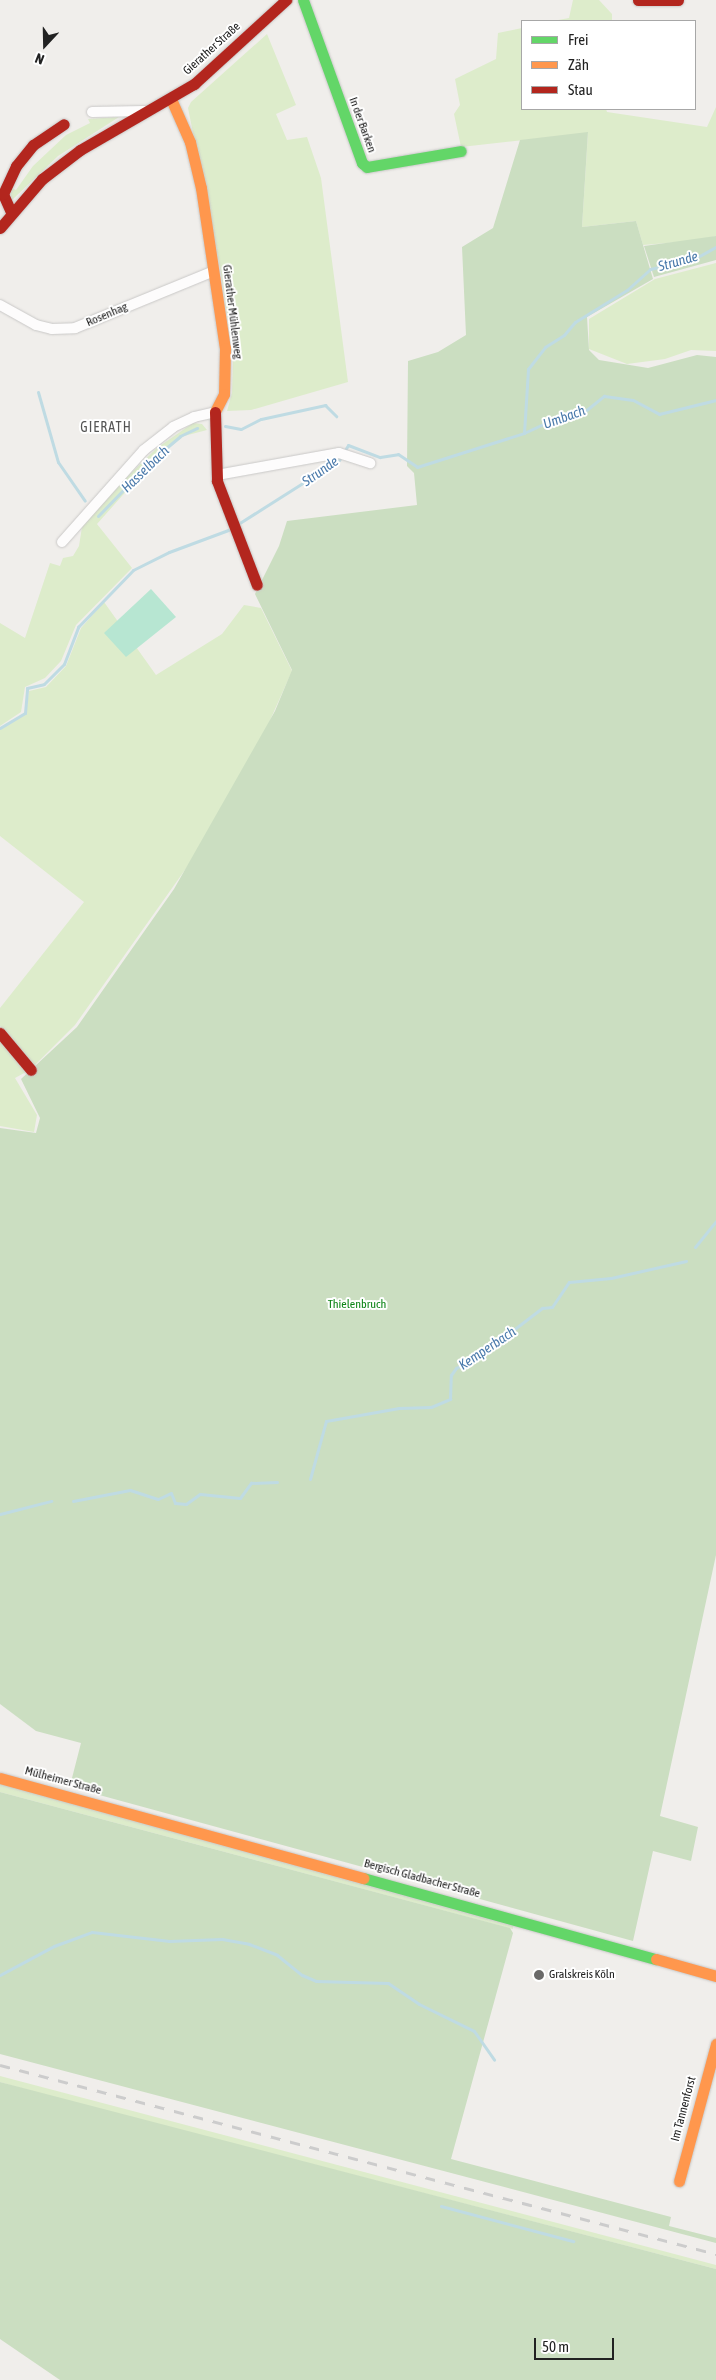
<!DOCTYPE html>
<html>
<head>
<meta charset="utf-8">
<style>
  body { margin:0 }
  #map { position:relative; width:716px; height:2380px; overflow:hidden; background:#f0eeeb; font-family:"Asap Condensed",sans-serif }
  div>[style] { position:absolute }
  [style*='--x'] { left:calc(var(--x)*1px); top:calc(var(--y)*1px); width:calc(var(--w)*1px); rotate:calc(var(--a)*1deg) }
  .grass>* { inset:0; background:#ddeccb }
  .forest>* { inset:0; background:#cbdec1 }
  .pitch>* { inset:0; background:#b7e6d2 }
  .stream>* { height:3px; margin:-1.5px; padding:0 1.5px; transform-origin:1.5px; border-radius:1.5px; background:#bfdbe3 }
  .roads { filter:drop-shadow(0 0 1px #c9c8c7) drop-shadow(0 0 1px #c9c8c7) }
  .street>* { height:10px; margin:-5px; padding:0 5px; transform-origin:5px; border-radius:5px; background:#fdfcfc }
  .fast>* { height:11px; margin:-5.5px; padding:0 5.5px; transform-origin:5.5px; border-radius:5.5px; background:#63d668 }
  .slow>* { height:11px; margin:-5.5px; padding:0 5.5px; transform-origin:5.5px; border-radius:5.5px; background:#ff974d }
  .jam>* { height:11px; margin:-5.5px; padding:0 5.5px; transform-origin:5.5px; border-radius:5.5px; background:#b3261e }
  .rail>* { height:3px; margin-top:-1.5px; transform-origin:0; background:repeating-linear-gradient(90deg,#ccc 0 10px,transparent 0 20px) }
  .dots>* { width:14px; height:14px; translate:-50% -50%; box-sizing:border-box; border:2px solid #fff; border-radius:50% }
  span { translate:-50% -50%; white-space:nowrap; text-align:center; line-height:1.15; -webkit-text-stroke:4px #fff; paint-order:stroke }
  .street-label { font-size:12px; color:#222 }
  .park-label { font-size:12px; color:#0c8416 }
  .poi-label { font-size:12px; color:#222 }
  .left { translate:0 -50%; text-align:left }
  .water-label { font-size:14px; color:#4a7aab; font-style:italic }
  .neighbourhood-label { font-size:14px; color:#555; letter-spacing:1px }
  .legend { position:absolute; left:521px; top:20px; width:175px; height:90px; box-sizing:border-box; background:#fff; border:1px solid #a7a7a7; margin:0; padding:6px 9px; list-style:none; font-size:15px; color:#222 }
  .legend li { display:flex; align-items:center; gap:10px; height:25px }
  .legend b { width:25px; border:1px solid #a7a7a7 }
  .north { position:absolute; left:20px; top:20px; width:50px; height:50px; -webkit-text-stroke:4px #fff; paint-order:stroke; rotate:201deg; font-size:14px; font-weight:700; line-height:20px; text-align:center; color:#222 }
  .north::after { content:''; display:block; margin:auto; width:18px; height:22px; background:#222; clip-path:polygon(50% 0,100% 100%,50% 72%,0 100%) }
  .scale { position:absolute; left:534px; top:2338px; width:80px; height:22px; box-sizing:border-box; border:2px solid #222; border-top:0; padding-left:6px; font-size:15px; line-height:18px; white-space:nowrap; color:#222; -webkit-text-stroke:4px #fff; paint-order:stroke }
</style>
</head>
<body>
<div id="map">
  <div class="grass">
    <i style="clip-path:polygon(573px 0,599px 0,612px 14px,612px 21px,553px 21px,569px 18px)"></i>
    <i style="clip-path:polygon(522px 28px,522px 109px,606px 109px,607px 112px,707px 127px,716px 107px,716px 236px,703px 240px,643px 245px,636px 221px,582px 227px,588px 133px,461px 147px,454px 114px,460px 105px,455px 79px,496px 59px,498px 33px)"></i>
    <i style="clip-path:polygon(267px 34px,296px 105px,276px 114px,287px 140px,307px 137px,321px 178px,348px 382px,251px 410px,227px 411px,232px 393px,233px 359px,221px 273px,188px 108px,191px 102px)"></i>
    <i style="clip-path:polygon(119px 117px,58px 156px,12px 200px,9px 187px,16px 190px,33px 166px,66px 135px,90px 123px,88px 119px)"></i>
    <i style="clip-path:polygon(716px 263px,716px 351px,691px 350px,665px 359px,627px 364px,589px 349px,589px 319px,655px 279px)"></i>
    <i style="clip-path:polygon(193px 423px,202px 424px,207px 430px,184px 436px,155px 459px,97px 524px,132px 568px,76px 625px,61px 661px,45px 678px,25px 687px,21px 712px,0 726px,0 623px,25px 638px,50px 563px,60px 566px,63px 558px,73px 556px,79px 546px,82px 527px,129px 475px,157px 448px)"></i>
    <i style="clip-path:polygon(104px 602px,156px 675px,222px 634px,244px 605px,261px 608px,292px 671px,251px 763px,187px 867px,75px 1025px,34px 1066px,0 1026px,0 1008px,84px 902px,0 836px,0 730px,26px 713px,29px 691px,46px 687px,66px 666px,81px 628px)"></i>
    <i style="clip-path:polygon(0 1041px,26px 1072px,15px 1078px,37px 1115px,34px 1132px,0 1126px)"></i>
    <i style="clip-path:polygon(0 1784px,513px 1926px,513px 1929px,0 1792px)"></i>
    <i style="clip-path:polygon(0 2076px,716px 2265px,716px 2269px,42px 2094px,0 2082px)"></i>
  </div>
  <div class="forest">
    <i style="clip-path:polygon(588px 132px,582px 227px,636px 221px,653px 279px,587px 317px,589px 350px,599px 360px,648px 368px,697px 355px,716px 357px,716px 1555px,660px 1816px,698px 1827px,691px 1861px,653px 1851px,633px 1941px,81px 1790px,72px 1778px,81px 1743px,36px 1731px,0 1704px,0 1128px,36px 1133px,40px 1118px,21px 1079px,77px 1027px,174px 889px,275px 711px,292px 670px,255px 594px,279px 546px,287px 521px,417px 505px,414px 473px,407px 466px,408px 361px,438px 352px,466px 335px,462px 247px,493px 228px,520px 140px)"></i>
    <i style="clip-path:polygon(716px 236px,716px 260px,654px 277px,644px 246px)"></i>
    <i style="clip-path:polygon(0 1792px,510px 1928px,513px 1933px,451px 2159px,671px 2217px,669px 2226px,716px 2238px,716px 2243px,0 2054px)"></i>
    <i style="clip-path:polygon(0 2082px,716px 2269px,716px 2380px,60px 2380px,0 2339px)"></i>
  </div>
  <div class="pitch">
    <i style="clip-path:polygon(151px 589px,176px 617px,126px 657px,104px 633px)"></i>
  </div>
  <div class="stream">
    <i style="--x:38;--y:392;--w:73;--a:74.1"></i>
    <i style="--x:58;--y:462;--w:47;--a:55.3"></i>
    <i style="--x:225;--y:426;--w:16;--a:11"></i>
    <i style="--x:241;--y:429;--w:22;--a:-27"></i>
    <i style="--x:261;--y:419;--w:66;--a:-12.3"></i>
    <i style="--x:325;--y:405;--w:16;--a:45"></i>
    <i style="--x:524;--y:433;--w:47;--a:-24.9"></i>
    <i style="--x:567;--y:413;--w:17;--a:-3"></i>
    <i style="--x:584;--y:412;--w:26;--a:-39"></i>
    <i style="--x:604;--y:396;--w:29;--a:8"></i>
    <i style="--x:633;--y:400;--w:30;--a:28"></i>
    <i style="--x:659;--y:414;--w:59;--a:-13.8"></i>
    <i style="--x:98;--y:516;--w:79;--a:-46"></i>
    <i style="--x:153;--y:459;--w:35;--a:-40"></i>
    <i style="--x:180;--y:436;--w:19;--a:-25"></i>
    <i style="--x:238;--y:524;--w:120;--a:-32.4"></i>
    <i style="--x:339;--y:460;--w:17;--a:-59"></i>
    <i style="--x:348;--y:445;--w:34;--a:21"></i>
    <i style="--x:380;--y:457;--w:18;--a:-9"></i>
    <i style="--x:398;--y:454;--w:23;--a:34"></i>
    <i style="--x:417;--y:467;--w:112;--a:-17.6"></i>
    <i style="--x:524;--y:433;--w:64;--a:-86.4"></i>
    <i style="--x:528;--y:369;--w:28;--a:-52"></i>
    <i style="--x:545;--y:347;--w:22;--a:-32"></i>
    <i style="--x:564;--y:335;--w:17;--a:-50"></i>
    <i style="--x:575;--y:322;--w:61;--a:-31.6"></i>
    <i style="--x:627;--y:290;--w:31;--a:-42"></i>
    <i style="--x:650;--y:269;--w:45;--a:-12.8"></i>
    <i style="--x:694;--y:259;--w:25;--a:-29"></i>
    <i style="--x:0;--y:728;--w:29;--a:-31"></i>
    <i style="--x:25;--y:713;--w:25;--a:-85"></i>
    <i style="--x:27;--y:688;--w:17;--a:-13"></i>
    <i style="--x:44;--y:684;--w:28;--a:-45"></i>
    <i style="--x:64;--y:664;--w:40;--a:-69"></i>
    <i style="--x:78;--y:627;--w:79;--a:-46"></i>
    <i style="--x:133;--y:570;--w:40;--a:-26.6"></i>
    <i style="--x:169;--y:552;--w:66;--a:-20.4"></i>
    <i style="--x:695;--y:1247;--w:33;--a:-51"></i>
    <i style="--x:310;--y:1479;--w:60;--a:-74.6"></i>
    <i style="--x:326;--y:1421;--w:74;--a:-10.1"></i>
    <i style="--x:399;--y:1408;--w:32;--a:-2"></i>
    <i style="--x:431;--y:1407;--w:21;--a:-23"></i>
    <i style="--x:450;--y:1399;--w:24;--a:-88"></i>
    <i style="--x:451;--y:1375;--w:9;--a:-54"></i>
    <i style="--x:456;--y:1368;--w:30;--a:-28"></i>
    <i style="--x:482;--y:1354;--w:76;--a:-37.5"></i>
    <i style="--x:542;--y:1308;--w:10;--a:-6"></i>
    <i style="--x:552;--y:1307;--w:30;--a:-56"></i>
    <i style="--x:569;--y:1282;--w:42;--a:-5.4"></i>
    <i style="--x:611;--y:1278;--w:77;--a:-12.8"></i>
    <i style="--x:73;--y:1501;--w:58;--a:-10.9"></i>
    <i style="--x:130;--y:1490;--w:29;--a:18"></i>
    <i style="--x:158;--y:1499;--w:14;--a:-25"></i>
    <i style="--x:171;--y:1493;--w:11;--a:68"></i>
    <i style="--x:175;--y:1503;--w:11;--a:5"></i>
    <i style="--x:186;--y:1504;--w:17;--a:-36"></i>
    <i style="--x:200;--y:1494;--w:40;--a:5.7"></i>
    <i style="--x:240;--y:1498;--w:19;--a:-54"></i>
    <i style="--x:251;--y:1483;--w:26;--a:-2"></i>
    <i style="--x:0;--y:1514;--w:53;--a:-14.3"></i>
    <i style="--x:0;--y:1975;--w:61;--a:-28.2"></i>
    <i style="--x:54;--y:1946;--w:40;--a:-20.2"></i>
    <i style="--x:92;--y:1932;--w:78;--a:6.7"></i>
    <i style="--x:169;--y:1941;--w:53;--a:-2.2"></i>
    <i style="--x:222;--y:1939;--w:27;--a:10"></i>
    <i style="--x:249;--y:1944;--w:30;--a:21"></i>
    <i style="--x:277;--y:1955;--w:32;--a:39"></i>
    <i style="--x:302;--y:1975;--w:15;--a:23"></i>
    <i style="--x:316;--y:1981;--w:72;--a:1.6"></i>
    <i style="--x:388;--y:1983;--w:37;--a:34"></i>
    <i style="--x:419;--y:2004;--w:61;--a:26.1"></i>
    <i style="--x:474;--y:2031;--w:35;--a:55"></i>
    <i style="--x:441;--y:2206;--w:137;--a:14.9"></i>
  </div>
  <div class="roads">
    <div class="street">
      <i style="--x:92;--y:112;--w:52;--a:-1.1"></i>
      <i style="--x:0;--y:305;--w:41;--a:29.1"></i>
      <i style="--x:36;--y:325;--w:16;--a:14"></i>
      <i style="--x:52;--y:329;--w:23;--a:-2"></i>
      <i style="--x:75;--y:328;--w:150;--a:-22.3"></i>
      <i style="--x:217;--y:475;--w:124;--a:-10.2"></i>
      <i style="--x:339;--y:453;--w:33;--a:18"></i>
      <i style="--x:62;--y:542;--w:123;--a:-48.3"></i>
      <i style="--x:144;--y:450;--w:37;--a:-38"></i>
      <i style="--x:173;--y:427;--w:23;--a:-25"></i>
      <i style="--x:194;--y:417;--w:22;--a:-13"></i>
    </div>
    <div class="fast">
      <i style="--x:303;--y:0;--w:173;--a:70.1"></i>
      <i style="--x:362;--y:163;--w:6;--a:39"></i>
      <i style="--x:367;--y:167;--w:95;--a:-9.7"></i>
      <i style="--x:363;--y:1878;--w:304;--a:15.5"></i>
    </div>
    <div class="slow">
      <i style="--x:171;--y:99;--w:47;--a:66.2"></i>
      <i style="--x:190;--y:142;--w:47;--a:76.6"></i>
      <i style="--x:201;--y:188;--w:162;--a:81.5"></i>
      <i style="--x:225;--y:348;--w:46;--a:91.2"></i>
      <i style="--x:224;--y:394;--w:20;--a:117"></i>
      <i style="--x:0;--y:1778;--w:377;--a:15.4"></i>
      <i style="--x:656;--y:1959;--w:62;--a:15.8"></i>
      <i style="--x:679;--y:2181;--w:142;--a:-74.9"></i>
    </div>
    <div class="jam">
      <i style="--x:638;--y:0;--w:40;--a:0"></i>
      <i style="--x:11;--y:212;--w:20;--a:-114"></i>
      <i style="--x:3;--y:194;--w:31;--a:-65"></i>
      <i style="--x:16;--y:166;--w:27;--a:-51"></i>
      <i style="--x:33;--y:145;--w:37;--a:-34"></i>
      <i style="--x:0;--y:228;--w:65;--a:-49.4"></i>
      <i style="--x:42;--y:179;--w:48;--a:-37.3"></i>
      <i style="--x:80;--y:150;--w:132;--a:-30.1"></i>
      <i style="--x:194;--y:84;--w:125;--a:-42.4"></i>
      <i style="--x:215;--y:412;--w:69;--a:88.3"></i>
      <i style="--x:217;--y:481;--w:111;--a:69"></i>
      <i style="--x:0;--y:1033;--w:48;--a:50"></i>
    </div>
  </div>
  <div class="rail">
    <i style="--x:0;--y:2065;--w:741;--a:14.79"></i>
  </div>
  <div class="dots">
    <i style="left:539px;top:1975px;background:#6a6968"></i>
  </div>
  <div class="street-label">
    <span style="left:212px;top:49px;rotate:-42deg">Gierather Straße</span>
    <span style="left:362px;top:125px;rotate:70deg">In der Barken</span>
    <span style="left:232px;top:312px;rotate:83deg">Gierather Mühlenweg</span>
    <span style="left:107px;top:315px;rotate:-23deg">Rosenhag</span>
    <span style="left:63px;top:1781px;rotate:15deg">Mülheimer Straße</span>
    <span style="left:422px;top:1879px;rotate:15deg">Bergisch Gladbacher Straße</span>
    <span style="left:684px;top:2109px;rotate:-75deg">Im Tannenforst</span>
  </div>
  <div class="park-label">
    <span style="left:357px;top:1305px">Thielenbruch</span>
  </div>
  <div class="poi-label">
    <span class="left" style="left:549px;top:1975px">Gralskreis Köln</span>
  </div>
  <div class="water-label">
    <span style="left:678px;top:261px;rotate:-16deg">Strunde</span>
    <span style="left:564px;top:417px;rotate:-20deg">Umbach</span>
    <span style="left:145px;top:469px;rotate:-44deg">Hasselbach</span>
    <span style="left:320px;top:471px;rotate:-35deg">Strunde</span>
    <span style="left:487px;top:1348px;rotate:-34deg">Kemperbach</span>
  </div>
  <div class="neighbourhood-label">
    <span style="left:106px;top:427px">GIERATH</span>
  </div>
  <ul class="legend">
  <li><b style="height:6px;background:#63d668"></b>Frei</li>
  <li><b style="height:6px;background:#ff974d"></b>Zäh</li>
  <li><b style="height:6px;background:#b3261e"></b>Stau</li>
  </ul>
  <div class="north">N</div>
  <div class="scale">50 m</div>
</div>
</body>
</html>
